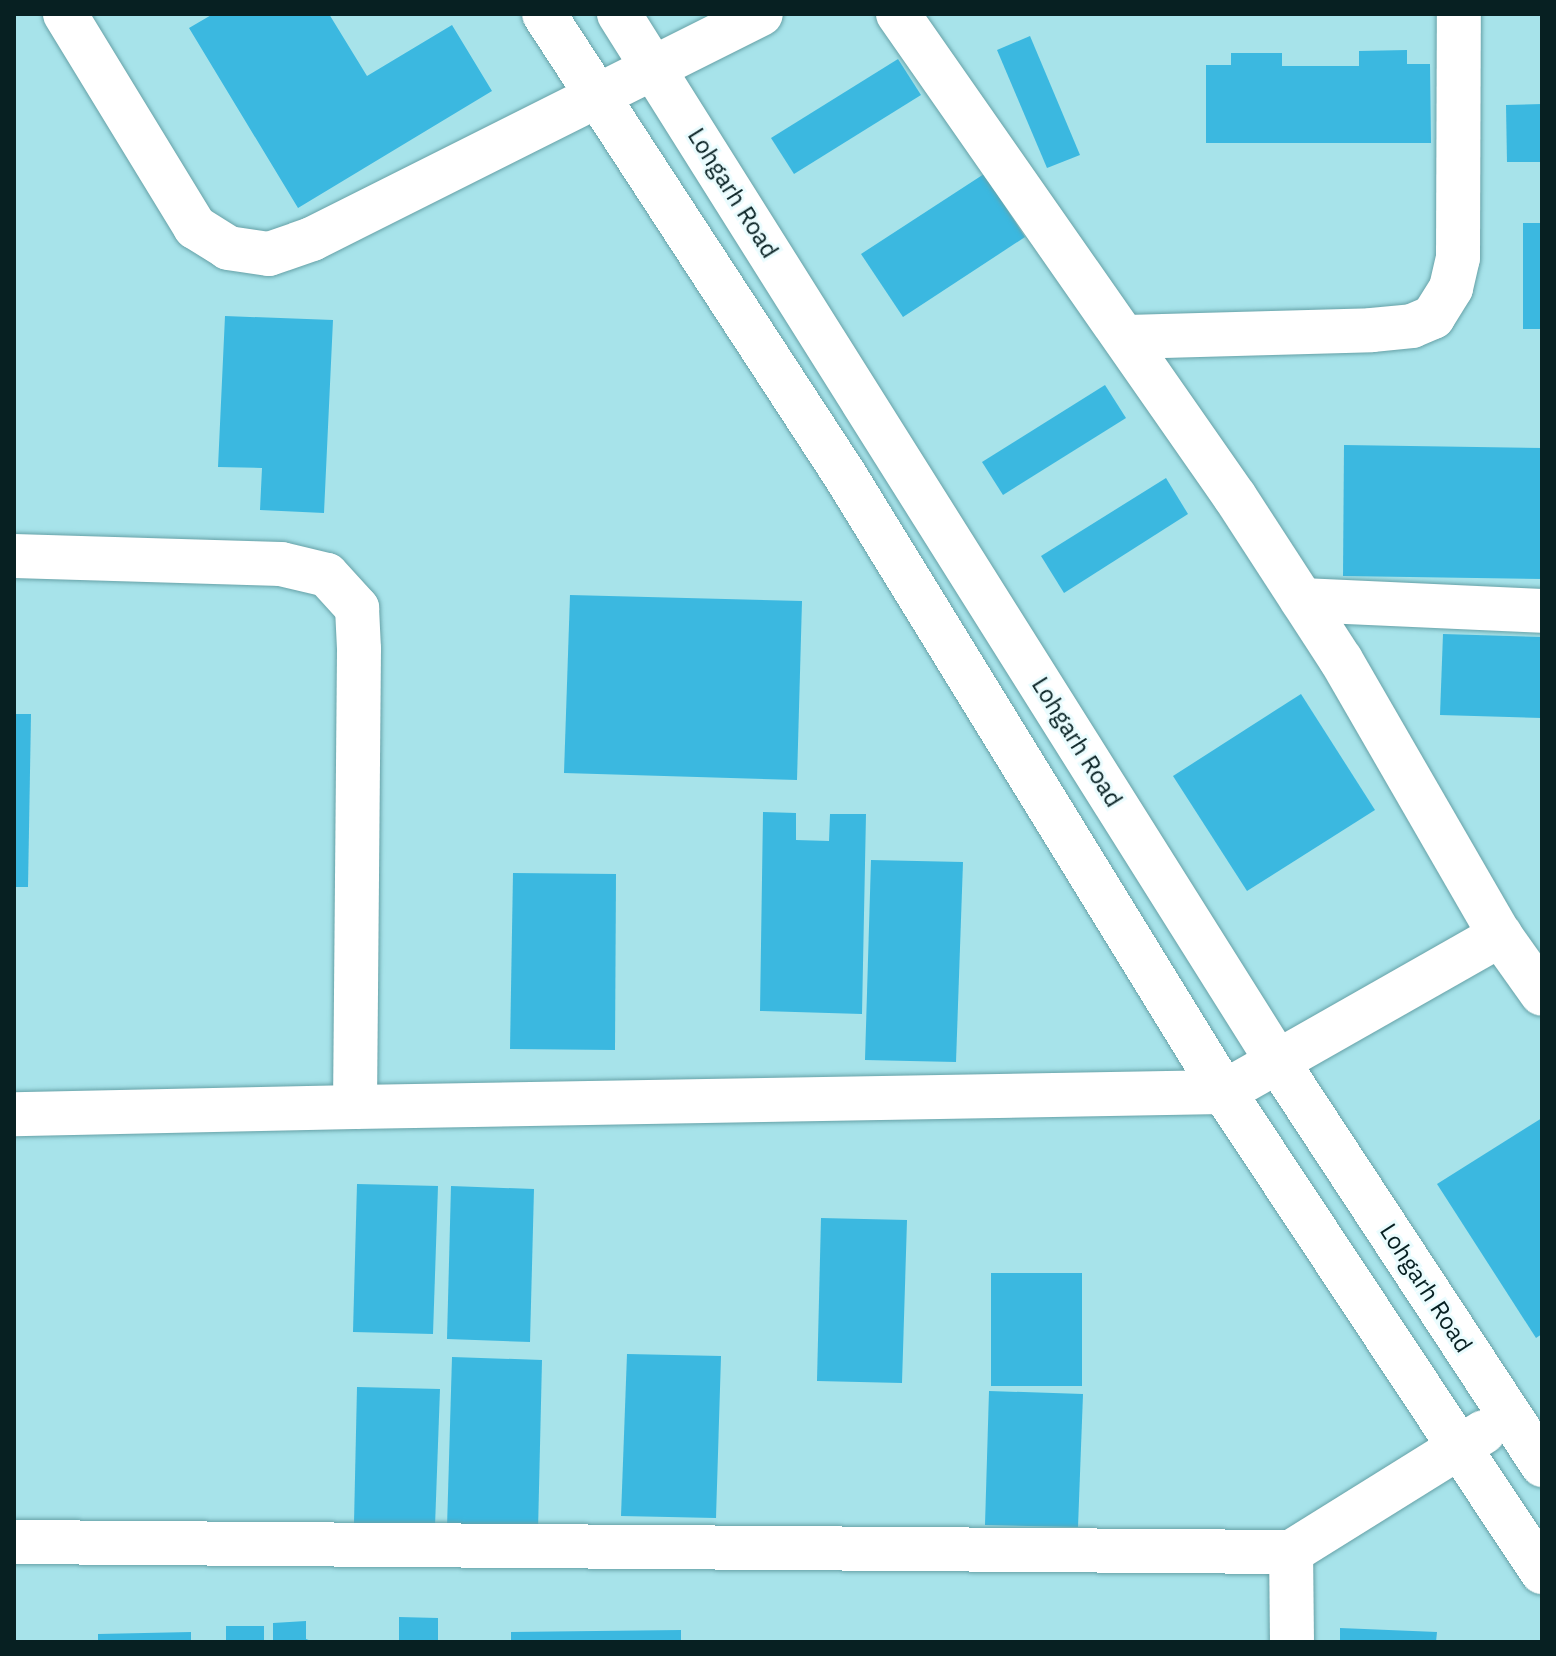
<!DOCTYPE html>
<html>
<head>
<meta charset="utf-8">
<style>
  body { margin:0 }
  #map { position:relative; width:1556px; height:1656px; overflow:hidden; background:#a7e3ea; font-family:"IBM Plex Sans",sans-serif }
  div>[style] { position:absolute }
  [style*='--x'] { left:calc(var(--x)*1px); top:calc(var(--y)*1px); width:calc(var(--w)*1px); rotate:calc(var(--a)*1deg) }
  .building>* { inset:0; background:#3bb8e0 }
  .roads { filter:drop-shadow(0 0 2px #66a1a7) drop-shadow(0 0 2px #66a1a7) }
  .minor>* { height:44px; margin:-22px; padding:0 22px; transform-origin:22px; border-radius:22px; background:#fff }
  span { translate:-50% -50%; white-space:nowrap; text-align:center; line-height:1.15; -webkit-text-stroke:6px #eafcfe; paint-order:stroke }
  .street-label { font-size:24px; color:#072022 }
  .frame { position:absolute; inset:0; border:16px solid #072022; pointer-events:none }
</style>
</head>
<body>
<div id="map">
  <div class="building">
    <i style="clip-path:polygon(213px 14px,329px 14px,367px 76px,452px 25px,492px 91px,298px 208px,189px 28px)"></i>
    <i style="clip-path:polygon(1030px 36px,1080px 155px,1047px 168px,997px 50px)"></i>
    <i style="clip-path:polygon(1407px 50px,1407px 64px,1430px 64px,1431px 143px,1206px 143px,1206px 65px,1231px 65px,1231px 53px,1282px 53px,1282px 66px,1359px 66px,1359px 51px)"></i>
    <i style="clip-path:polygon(898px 59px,921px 95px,794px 174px,771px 138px)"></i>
    <i style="clip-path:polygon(1542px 104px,1542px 162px,1507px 162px,1506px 105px)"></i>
    <i style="clip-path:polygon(984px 174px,1025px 237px,903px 317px,861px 254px)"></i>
    <i style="clip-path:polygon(1523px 223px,1542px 223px,1542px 329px,1523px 329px)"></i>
    <i style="clip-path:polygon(225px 316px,333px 320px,324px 513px,260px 510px,262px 468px,218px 467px)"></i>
    <i style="clip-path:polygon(1105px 385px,1126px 418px,1003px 495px,982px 462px)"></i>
    <i style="clip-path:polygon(1344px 445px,1542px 448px,1542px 579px,1343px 576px)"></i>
    <i style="clip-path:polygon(1166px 478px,1188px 514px,1064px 593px,1041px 556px)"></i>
    <i style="clip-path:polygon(570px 595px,802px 601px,797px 780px,564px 773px)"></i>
    <i style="clip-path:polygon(1443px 634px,1542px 637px,1542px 718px,1440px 715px)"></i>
    <i style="clip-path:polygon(1301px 694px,1375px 810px,1247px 891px,1173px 776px)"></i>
    <i style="clip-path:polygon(14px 714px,31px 714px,28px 887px,14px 887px)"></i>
    <i style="clip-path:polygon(763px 812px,796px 813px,796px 840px,829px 841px,830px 814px,866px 814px,862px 1014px,760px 1011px)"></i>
    <i style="clip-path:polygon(871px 860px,963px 862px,956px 1062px,865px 1060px)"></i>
    <i style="clip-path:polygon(513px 873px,616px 874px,615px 1050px,510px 1049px)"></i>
    <i style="clip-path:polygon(1542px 1118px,1542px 1334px,1536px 1338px,1437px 1184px)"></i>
    <i style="clip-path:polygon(357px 1184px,438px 1186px,433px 1334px,353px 1332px)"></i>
    <i style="clip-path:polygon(451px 1186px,534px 1189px,530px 1342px,447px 1339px)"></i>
    <i style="clip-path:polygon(821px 1218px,907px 1220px,902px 1383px,817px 1381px)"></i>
    <i style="clip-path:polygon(991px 1273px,1082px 1273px,1082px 1386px,991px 1386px)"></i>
    <i style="clip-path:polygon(627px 1354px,721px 1356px,716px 1518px,621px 1516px)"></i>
    <i style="clip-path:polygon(452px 1357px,542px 1360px,538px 1531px,447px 1528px)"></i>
    <i style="clip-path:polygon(357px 1387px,440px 1389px,435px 1526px,354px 1523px)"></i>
    <i style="clip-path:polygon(989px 1391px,1083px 1394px,1078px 1527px,985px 1525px)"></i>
    <i style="clip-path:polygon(399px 1617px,438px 1618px,438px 1642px,399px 1642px)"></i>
    <i style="clip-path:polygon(306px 1621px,306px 1639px,314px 1642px,273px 1642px,273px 1623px)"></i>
    <i style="clip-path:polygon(226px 1626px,264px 1626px,264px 1642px,226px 1642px)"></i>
    <i style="clip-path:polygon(1340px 1628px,1437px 1632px,1436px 1642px,1340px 1642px)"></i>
    <i style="clip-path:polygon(681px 1630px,681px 1642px,511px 1642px,511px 1632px)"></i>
    <i style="clip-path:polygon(191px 1632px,191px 1642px,98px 1642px,98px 1634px)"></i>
  </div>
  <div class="roads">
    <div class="minor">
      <i style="--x:65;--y:14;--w:250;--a:58.6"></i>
      <i style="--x:195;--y:227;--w:39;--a:32"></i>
      <i style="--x:228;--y:248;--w:41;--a:8.3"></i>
      <i style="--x:269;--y:254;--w:46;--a:-19.2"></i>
      <i style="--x:312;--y:239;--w:502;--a:-26.62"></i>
      <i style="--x:544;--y:14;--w:553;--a:56.88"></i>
      <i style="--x:846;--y:477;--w:722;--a:58.42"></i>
      <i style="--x:1224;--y:1092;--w:576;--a:56.48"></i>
      <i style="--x:619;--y:14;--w:1240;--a:57.85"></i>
      <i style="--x:1279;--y:1064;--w:480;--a:56.7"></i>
      <i style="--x:898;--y:14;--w:589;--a:55.1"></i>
      <i style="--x:1235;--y:497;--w:194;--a:57"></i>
      <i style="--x:1341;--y:660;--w:318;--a:60"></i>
      <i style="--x:1500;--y:935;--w:72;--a:54.6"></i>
      <i style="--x:1127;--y:337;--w:245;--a:-1.6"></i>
      <i style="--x:1372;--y:330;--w:40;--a:-5.7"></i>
      <i style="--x:1412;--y:326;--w:23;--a:-23"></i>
      <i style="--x:1433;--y:317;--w:34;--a:-58"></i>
      <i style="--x:1451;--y:288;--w:31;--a:-77"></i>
      <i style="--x:1458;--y:258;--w:244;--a:-89.8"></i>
      <i style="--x:14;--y:556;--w:267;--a:1.7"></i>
      <i style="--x:281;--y:564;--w:47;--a:13.4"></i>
      <i style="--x:327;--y:575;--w:45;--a:47.7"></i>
      <i style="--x:357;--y:608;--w:41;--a:87.2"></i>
      <i style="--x:359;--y:649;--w:458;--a:90.5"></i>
      <i style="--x:355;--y:1107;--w:341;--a:178.8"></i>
      <i style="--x:1302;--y:600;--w:240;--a:2.6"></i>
      <i style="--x:355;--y:1107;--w:869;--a:-0.99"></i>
      <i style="--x:1224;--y:1092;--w:318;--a:-29.6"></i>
      <i style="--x:14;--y:1542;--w:1277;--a:0.45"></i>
      <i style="--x:1292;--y:1642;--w:90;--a:-90.6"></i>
      <i style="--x:1291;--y:1552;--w:227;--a:-31.9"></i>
    </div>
  </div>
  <div class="street-label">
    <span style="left:733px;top:193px;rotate:58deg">Lohgarh Road</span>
    <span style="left:1077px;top:742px;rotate:58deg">Lohgarh Road</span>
    <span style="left:1426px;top:1288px;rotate:57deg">Lohgarh Road</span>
  </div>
  <div class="frame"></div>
</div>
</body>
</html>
